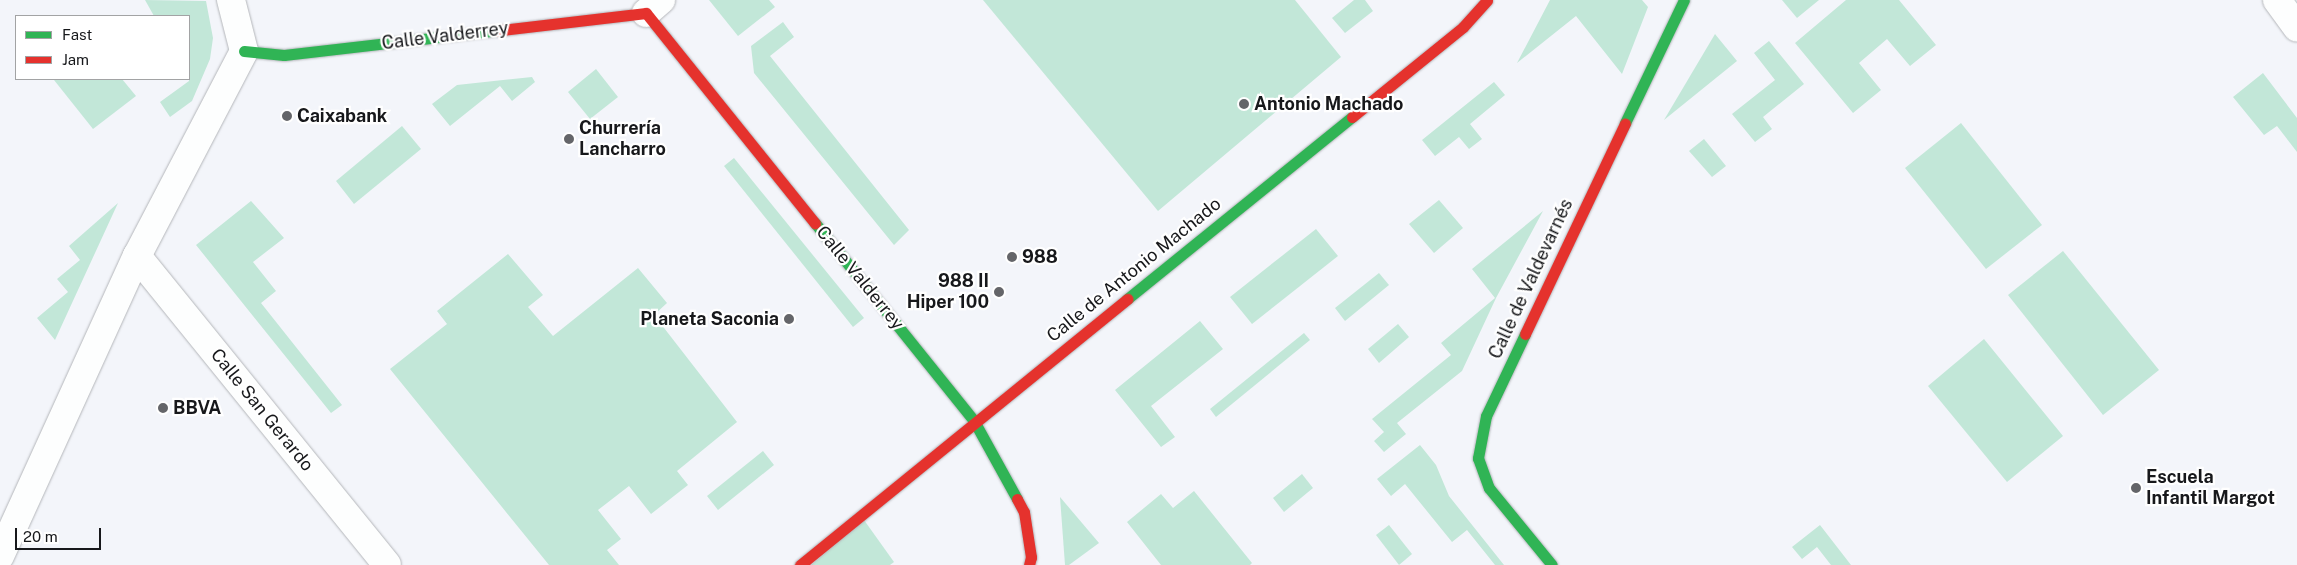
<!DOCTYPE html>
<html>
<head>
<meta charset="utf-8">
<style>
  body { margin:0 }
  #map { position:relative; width:2297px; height:565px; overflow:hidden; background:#f3f5fa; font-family:"Public Sans",sans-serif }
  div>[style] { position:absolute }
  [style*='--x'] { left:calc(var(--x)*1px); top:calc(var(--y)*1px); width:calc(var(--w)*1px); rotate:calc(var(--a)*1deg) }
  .green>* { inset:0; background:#c2e7d8 }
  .roads { filter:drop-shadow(0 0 1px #b4b6ba) drop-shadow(0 0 1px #b4b6ba) }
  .street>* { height:28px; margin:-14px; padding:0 14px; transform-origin:14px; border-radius:14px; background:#fdfefe }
  .fast>* { height:11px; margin:-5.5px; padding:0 5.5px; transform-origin:5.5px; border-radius:5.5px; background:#30b455 }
  .jam>* { height:11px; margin:-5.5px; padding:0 5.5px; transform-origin:5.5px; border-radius:5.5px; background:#e5322d }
  .dots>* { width:14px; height:14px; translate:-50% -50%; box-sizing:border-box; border:2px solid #fff; border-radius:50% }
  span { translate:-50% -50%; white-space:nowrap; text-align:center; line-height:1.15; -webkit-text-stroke:4.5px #fff; paint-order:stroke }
  .street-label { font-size:18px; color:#17181b }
  .poi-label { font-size:18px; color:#17181b; font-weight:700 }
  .left { translate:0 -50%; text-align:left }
  .right { translate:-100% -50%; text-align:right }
  .legend { position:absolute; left:15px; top:15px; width:175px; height:65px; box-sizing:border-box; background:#fff; border:1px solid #a2a3a4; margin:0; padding:6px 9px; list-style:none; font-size:15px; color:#17181b }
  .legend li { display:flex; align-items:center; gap:10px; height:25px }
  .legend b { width:25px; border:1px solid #a2a3a4 }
  .scale { position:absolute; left:15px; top:528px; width:86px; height:22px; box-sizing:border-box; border:2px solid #17181b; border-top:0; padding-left:6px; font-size:15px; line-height:18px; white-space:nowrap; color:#17181b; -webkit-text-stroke:4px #fff; paint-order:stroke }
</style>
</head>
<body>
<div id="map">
  <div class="green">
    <i style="clip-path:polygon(145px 0,206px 1px,213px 38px,210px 59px,192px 101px,170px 117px,160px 102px,189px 81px,189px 16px,154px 16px)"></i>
    <i style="clip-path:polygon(709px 0,769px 0,775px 7px,738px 36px)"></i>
    <i style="clip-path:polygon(983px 0,1295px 0,1341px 57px,1158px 211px)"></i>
    <i style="clip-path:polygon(1354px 0,1365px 0,1373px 11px,1345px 33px,1332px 18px)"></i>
    <i style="clip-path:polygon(1550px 0,1642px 0,1648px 7px,1622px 74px,1576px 16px,1517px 63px)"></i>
    <i style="clip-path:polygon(1782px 0,1819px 0,1797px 18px)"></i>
    <i style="clip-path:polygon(1846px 0,1899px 0,1936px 45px,1910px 66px,1887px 39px,1859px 63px,1881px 90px,1853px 113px,1795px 43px)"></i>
    <i style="clip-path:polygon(783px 22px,794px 37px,770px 56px,909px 230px,894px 245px,754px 73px,751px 46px)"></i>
    <i style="clip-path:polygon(1715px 34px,1737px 61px,1664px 120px)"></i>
    <i style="clip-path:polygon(1769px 41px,1804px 84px,1763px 117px,1772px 129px,1755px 142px,1732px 114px,1775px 80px,1754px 53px)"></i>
    <i style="clip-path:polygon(596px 69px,618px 97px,590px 119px,568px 92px)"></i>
    <i style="clip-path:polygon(2263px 73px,2297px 118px,2297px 152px,2277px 126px,2264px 135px,2233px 97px)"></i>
    <i style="clip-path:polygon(532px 77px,535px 82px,512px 101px,500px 86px,450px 126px,432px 104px,457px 85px)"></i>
    <i style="clip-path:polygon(56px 79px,122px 79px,136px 96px,93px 129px,54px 80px)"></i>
    <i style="clip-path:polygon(1494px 82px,1505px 95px,1470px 124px,1482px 139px,1469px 149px,1459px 137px,1435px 156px,1422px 140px)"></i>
    <i style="clip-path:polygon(1961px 123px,2042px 225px,1986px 269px,1905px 168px)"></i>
    <i style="clip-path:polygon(402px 126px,421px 149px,354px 204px,336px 181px)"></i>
    <i style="clip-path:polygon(1704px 139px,1726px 166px,1712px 177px,1689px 151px)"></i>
    <i style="clip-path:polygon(734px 158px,864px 318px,853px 327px,724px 166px)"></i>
    <i style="clip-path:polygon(1439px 200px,1463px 228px,1434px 253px,1409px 224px)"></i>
    <i style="clip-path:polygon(251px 201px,284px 238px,253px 262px,276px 291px,261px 303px,342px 405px,331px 413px,196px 245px)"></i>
    <i style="clip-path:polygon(118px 203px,55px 340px,37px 318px,68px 292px,57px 279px,80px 260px,69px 246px)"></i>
    <i style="clip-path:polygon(1543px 211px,1496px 298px,1462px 371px,1397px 423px,1406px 434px,1384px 452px,1374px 441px,1384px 432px,1372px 419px,1451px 355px,1441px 343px,1495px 298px,1472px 269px)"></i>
    <i style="clip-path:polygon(1316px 229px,1338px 256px,1252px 324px,1230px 297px)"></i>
    <i style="clip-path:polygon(2063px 251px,2159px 370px,2103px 415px,2008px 295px)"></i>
    <i style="clip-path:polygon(508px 254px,543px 295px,528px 307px,553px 336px,638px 268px,667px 303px,654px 315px,737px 422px,677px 471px,688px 485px,651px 514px,629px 486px,598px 510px,621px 539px,607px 550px,619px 565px,549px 565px,390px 369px,447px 324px,437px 311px)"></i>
    <i style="clip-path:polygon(1379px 273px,1389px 285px,1345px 321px,1335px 308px)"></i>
    <i style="clip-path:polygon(1200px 321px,1223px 349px,1151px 406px,1175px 437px,1161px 447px,1115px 390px)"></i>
    <i style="clip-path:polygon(1398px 324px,1409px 337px,1379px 363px,1368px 349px)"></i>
    <i style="clip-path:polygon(1304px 333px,1310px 340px,1216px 417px,1210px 409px)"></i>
    <i style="clip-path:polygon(1984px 339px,2063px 436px,2007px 482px,1928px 386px)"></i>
    <i style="clip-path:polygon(1420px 445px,1436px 465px,1449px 496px,1504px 565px,1495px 565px,1467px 530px,1452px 542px,1405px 484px,1391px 496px,1377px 479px)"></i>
    <i style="clip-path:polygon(763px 451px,774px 465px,718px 510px,707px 496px)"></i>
    <i style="clip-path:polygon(1302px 474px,1313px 488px,1284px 512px,1273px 498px)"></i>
    <i style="clip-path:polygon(1194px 491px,1252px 563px,1250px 565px,1161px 565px,1127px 522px,1161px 494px,1173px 508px)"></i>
    <i style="clip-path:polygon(1060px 497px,1099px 543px,1069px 565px,1065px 565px)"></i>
    <i style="clip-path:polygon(864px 520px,894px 562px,890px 565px,811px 565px)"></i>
    <i style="clip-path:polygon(1389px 525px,1412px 554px,1399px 565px,1376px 535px)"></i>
    <i style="clip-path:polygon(1820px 525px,1851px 565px,1831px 565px,1817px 547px,1802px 559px,1792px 547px)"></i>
  </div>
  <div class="roads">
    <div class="street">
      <i style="--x:2277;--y:0;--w:34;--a:54"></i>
      <i style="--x:646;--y:13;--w:20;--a:-41"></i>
      <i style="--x:137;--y:256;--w:397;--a:51"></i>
      <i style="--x:0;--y:556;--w:330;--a:-65.5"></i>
      <i style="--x:137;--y:256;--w:231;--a:-62.4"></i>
      <i style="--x:244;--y:51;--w:53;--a:-104.3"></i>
    </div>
    <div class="fast">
      <i style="--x:244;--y:51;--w:40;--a:5.7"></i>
      <i style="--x:284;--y:55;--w:210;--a:-6.6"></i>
      <i style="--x:1625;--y:123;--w:136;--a:-64.4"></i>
      <i style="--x:815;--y:223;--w:254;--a:51.2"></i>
      <i style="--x:974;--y:421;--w:89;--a:61.1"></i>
      <i style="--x:1127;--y:299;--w:289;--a:-39"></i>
      <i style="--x:1525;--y:334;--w:91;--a:115.4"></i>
      <i style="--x:1486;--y:416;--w:43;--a:100.8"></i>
      <i style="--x:1478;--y:458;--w:32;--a:70"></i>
      <i style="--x:1489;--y:488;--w:99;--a:50.7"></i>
    </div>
    <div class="jam">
      <i style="--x:493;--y:31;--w:154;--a:-6.7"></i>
      <i style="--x:646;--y:13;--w:270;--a:51.2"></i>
      <i style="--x:1352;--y:117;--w:143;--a:-39"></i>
      <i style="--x:1463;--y:27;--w:36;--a:-48"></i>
      <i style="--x:1525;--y:334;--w:233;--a:-64.6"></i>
      <i style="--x:1017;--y:499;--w:15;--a:62"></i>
      <i style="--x:1024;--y:512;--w:46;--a:81.2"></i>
      <i style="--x:1031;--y:557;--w:8;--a:104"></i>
      <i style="--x:800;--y:565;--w:422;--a:-39.1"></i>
    </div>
  </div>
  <div class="dots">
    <i style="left:1244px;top:104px;background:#646569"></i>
    <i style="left:287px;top:116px;background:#646569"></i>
    <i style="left:569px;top:139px;background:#646569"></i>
    <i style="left:1012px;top:257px;background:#646569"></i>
    <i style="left:999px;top:292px;background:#646569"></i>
    <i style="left:789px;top:319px;background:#646569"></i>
    <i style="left:163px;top:408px;background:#646569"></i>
    <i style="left:2136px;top:488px;background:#646569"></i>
  </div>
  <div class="street-label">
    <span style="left:445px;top:36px;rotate:-7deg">Calle Valderrey</span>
    <span style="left:1134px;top:270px;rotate:-39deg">Calle de Antonio Machado</span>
    <span style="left:860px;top:278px;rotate:51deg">Calle Valderrey</span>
    <span style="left:1531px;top:279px;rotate:-65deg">Calle de Valdevarnés</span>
    <span style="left:262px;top:410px;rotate:51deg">Calle San Gerardo</span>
  </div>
  <div class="poi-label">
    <span class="left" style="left:1254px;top:104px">Antonio Machado</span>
    <span class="left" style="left:297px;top:116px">Caixabank</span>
    <span class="left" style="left:579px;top:139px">Churrería<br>Lancharro</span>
    <span class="left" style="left:1022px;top:257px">988</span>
    <span class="right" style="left:989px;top:292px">988 II<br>Hiper 100</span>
    <span class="right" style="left:779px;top:319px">Planeta Saconia</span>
    <span class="left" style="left:173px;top:408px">BBVA</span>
    <span class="left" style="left:2146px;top:488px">Escuela<br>Infantil Margot</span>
  </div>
  <ul class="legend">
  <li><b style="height:6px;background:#30b455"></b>Fast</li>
  <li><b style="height:6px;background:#e5322d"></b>Jam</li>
  </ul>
  <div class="scale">20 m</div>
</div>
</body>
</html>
